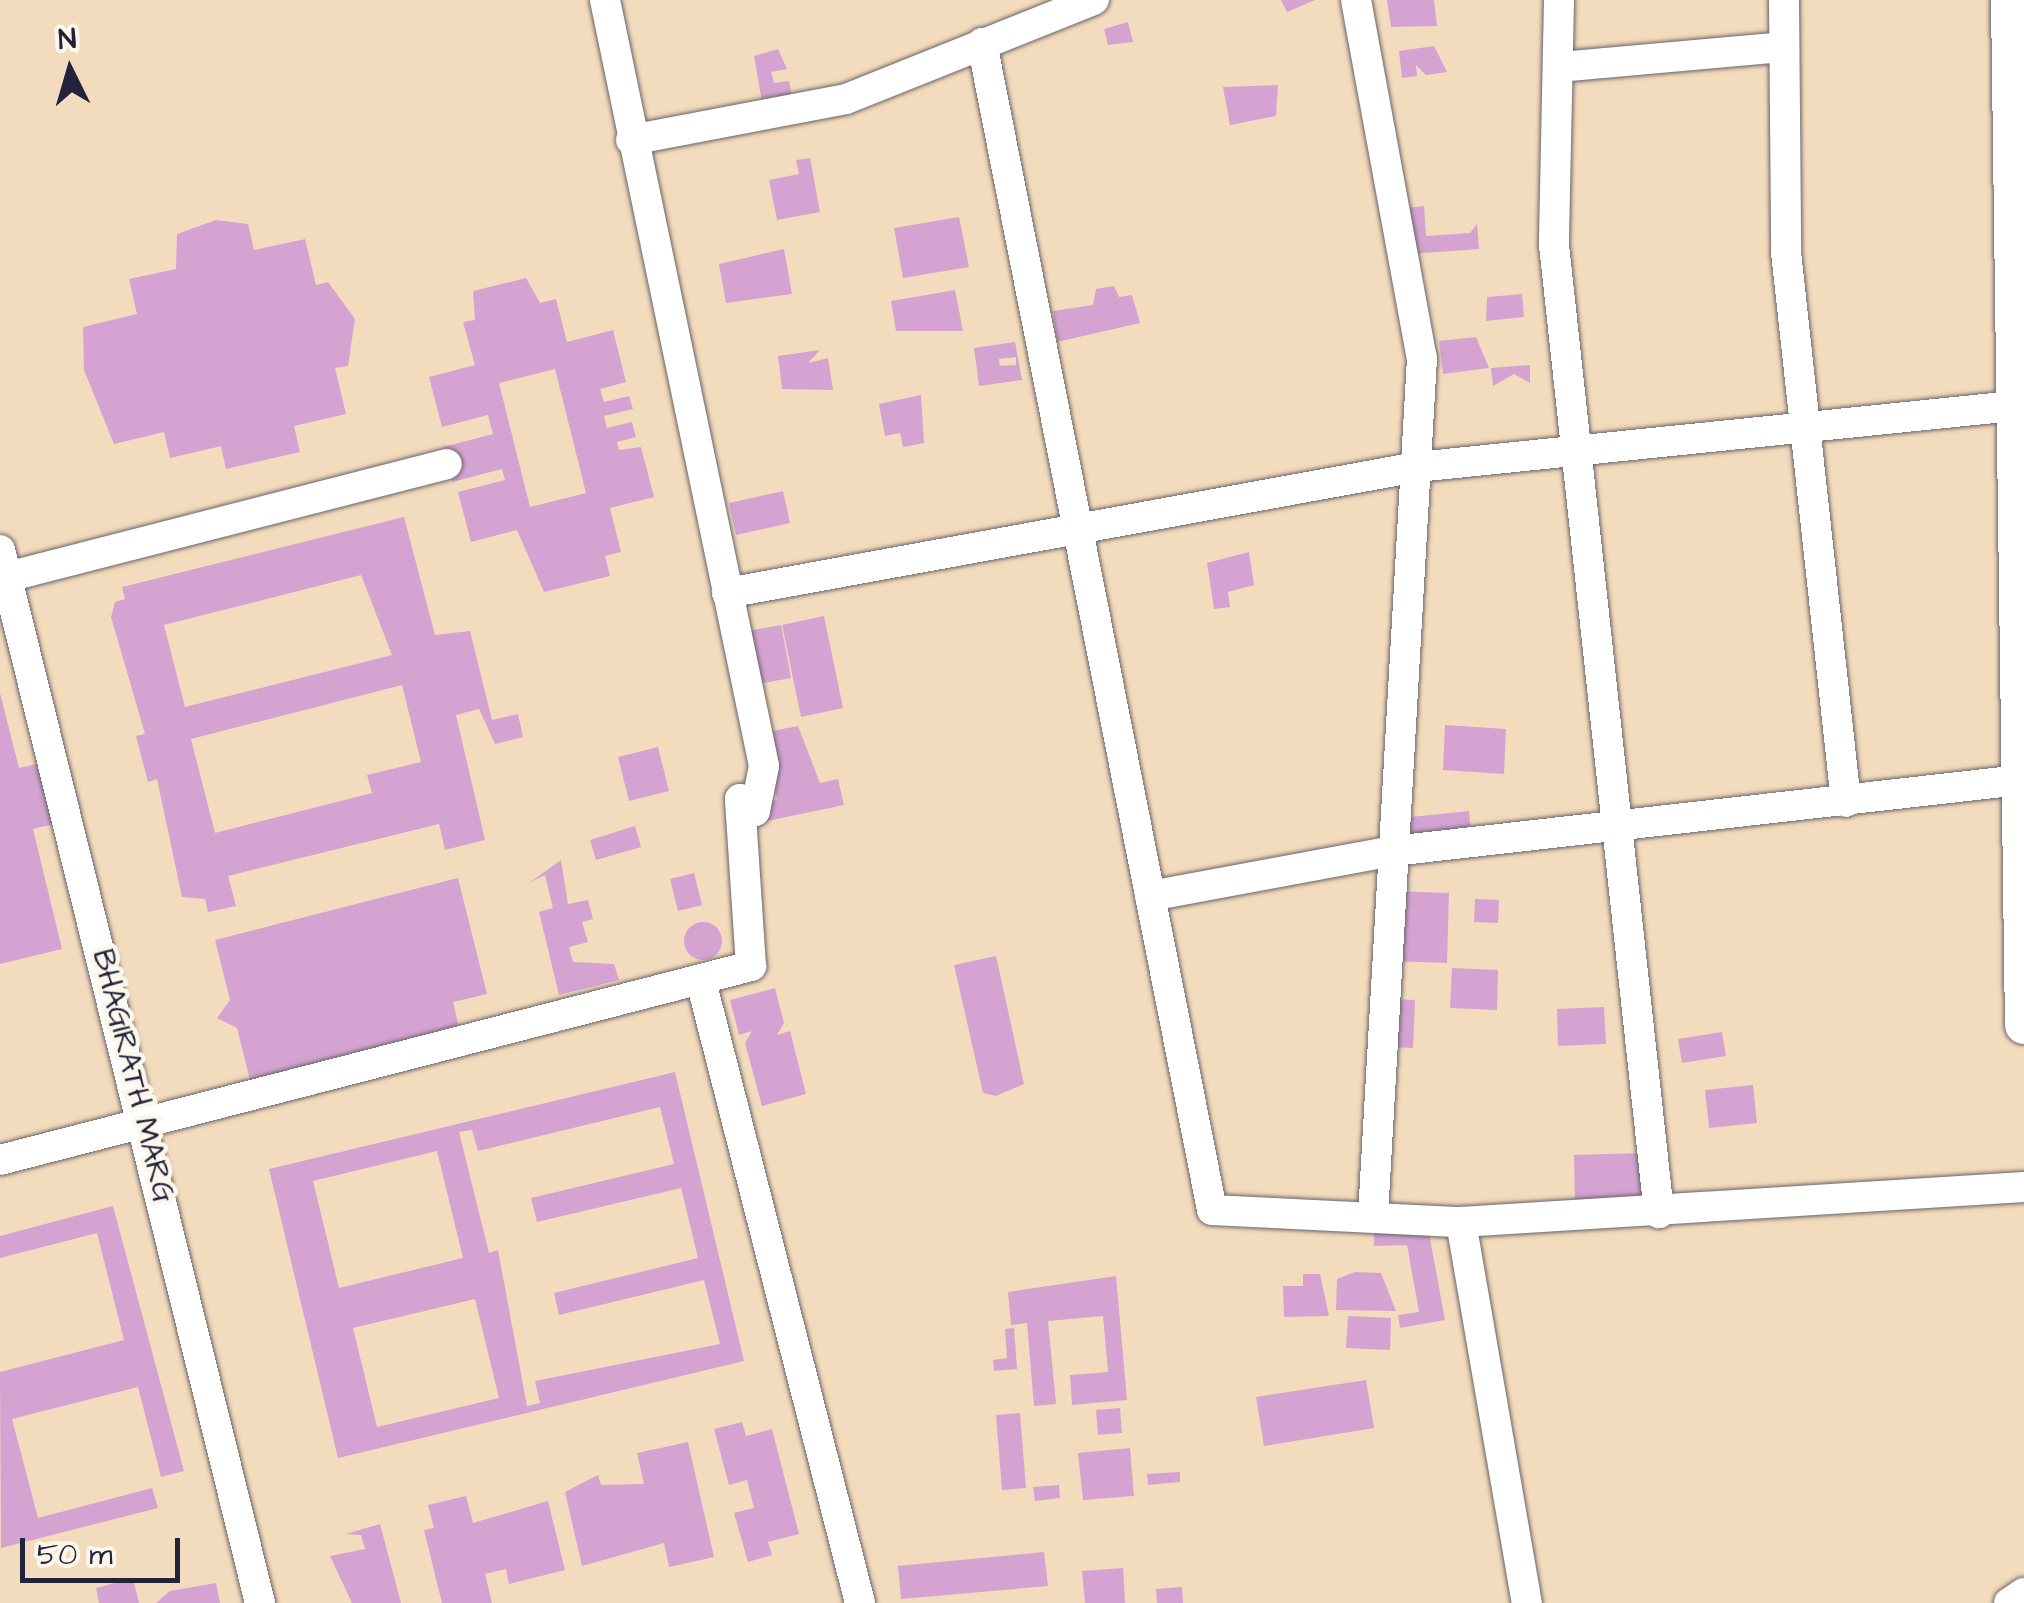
<!DOCTYPE html>
<html>
<head>
<meta charset="utf-8">
<style>
  body { margin:0 }
  #map { position:relative; width:2024px; height:1603px; overflow:hidden; background:#f3dcbd; font-family:"Architects Daughter",sans-serif }
  div>[style] { position:absolute }
  [style*='--x'] { left:calc(var(--x)*1px); top:calc(var(--y)*1px); width:calc(var(--w)*1px); rotate:calc(var(--a)*1deg) }
  .building>* { inset:0; background:#d4a3d2 }
  .round { border-radius:50% }
  .roads { filter:drop-shadow(0 0 2px #6b6368) drop-shadow(0 0 2px #6b6368) }
  .minor>* { height:30px; margin:-15px; padding:0 15px; transform-origin:15px; border-radius:15px; background:#fff }
  .major>* { height:38px; margin:-19px; padding:0 19px; transform-origin:19px; border-radius:19px; background:#fff }
  span { translate:-50% -50%; white-space:nowrap; text-align:center; line-height:1.15; -webkit-text-stroke:9px #fbf7ec; paint-order:stroke }
  .street-label { font-size:30px; color:#22223b }
  .north { position:absolute; left:20px; top:20px; width:100px; height:100px; -webkit-text-stroke:8px #fbf7ec; paint-order:stroke; rotate:355deg; font-size:28px; font-weight:700; line-height:40px; text-align:center; color:#22223b }
  .north::after { content:''; display:block; margin:auto; width:35px; height:45px; background:#22223b; clip-path:polygon(50% 0,100% 100%,50% 72%,0 100%) }
  .scale { position:absolute; left:20px; top:1538px; width:160px; height:45px; box-sizing:border-box; border:5px solid #22223b; border-top:0; padding-left:12px; font-size:30px; line-height:35px; white-space:nowrap; color:#22223b; -webkit-text-stroke:8px #fbf7ec; paint-order:stroke }
</style>
</head>
<body>
<div id="map">
  <div class="building">
    <i style="clip-path:polygon(1281px 0,1315px 0,1287px 12px)"></i>
    <i style="clip-path:polygon(1387px 0,1434px 0,1437px 26px,1391px 27px)"></i>
    <i style="clip-path:polygon(1128px 22px,1133px 42px,1108px 45px,1104px 29px)"></i>
    <i style="clip-path:polygon(1434px 46px,1447px 72px,1426px 75px,1416px 65px,1417px 76px,1402px 78px,1399px 51px)"></i>
    <i style="clip-path:polygon(778px 49px,787px 69px,771px 72px,774px 83px,789px 81px,792px 97px,762px 102px,754px 56px)"></i>
    <i style="clip-path:polygon(1278px 85px,1276px 116px,1230px 125px,1223px 87px)"></i>
    <i style="clip-path:polygon(810px 158px,820px 212px,777px 220px,769px 180px,799px 174px,796px 160px)"></i>
    <i style="clip-path:polygon(1424px 206px,1426px 236px,1470px 233px,1477px 224px,1479px 249px,1410px 254px,1407px 208px)"></i>
    <i style="clip-path:polygon(959px 217px,969px 267px,903px 278px,894px 228px)"></i>
    <i style="clip-path:polygon(216px 220px,248px 224px,254px 250px,305px 239px,316px 285px,328px 282px,355px 319px,348px 366px,335px 368px,346px 414px,294px 426px,300px 452px,226px 469px,221px 446px,170px 458px,164px 432px,114px 444px,84px 370px,83px 327px,137px 314px,129px 279px,176px 269px,177px 234px)"></i>
    <i style="clip-path:polygon(784px 249px,792px 294px,726px 303px,719px 264px)"></i>
    <i style="clip-path:polygon(evenodd,526px 278px,540px 303px,556px 299px,567px 342px,613px 330px,626px 382px,600px 389px,604px 402px,629px 396px,633px 409px,604px 416px,607px 428px,632px 422px,636px 437px,617px 442px,619px 450px,641px 447px,654px 497px,610px 508px,621px 552px,605px 556px,610px 576px,544px 592px,517px 530px,471px 542px,458px 492px,505px 480px,502px 469px,452px 482px,443px 447px,493px 434px,488px 415px,442px 427px,429px 377px,475px 365px,463px 322px,475px 320px,473px 291px,526px 278px,555px 369px,586px 493px,530px 507px,499px 383px,555px 369px)"></i>
    <i style="clip-path:polygon(1114px 286px,1119px 297px,1132px 295px,1140px 323px,1057px 342px,1053px 311px,1093px 305px,1096px 289px)"></i>
    <i style="clip-path:polygon(955px 290px,963px 331px,896px 331px,891px 301px)"></i>
    <i style="clip-path:polygon(1522px 294px,1524px 317px,1486px 321px,1487px 297px)"></i>
    <i style="clip-path:polygon(1476px 337px,1489px 368px,1443px 374px,1439px 341px)"></i>
    <i style="clip-path:polygon(evenodd,1015px 342px,1022px 380px,979px 386px,974px 348px,1015px 342px,1016px 357px,1016px 365px,1000px 366px,999px 359px,1016px 357px)"></i>
    <i style="clip-path:polygon(820px 350px,808px 363px,828px 358px,833px 390px,782px 389px,778px 356px)"></i>
    <i style="clip-path:polygon(1530px 365px,1530px 383px,1514px 374px,1493px 386px,1491px 368px)"></i>
    <i style="clip-path:polygon(921px 395px,924px 443px,903px 447px,900px 433px,885px 436px,879px 404px)"></i>
    <i style="clip-path:polygon(783px 491px,790px 523px,736px 535px,729px 503px)"></i>
    <i style="clip-path:polygon(evenodd,404px 517px,435px 635px,470px 631px,492px 720px,518px 714px,523px 737px,495px 744px,479px 709px,456px 715px,485px 840px,445px 850px,439px 824px,228px 876px,236px 906px,208px 912px,205px 899px,182px 897px,157px 779px,148px 782px,136px 736px,145px 734px,111px 617px,115px 602px,125px 599px,122px 587px,404px 517px,361px 575px,392px 655px,185px 707px,164px 625px,361px 575px,404px 517px,402px 685px,421px 762px,367px 775px,372px 793px,215px 833px,191px 739px,402px 685px)"></i>
    <i style="clip-path:polygon(1249px 552px,1254px 585px,1228px 592px,1230px 607px,1214px 609px,1207px 563px)"></i>
    <i style="clip-path:polygon(824px 616px,843px 708px,801px 717px,782px 625px)"></i>
    <i style="clip-path:polygon(781px 625px,791px 678px,752px 685px,742px 632px)"></i>
    <i style="clip-path:polygon(0 693px,19px 768px,37px 764px,54px 824px,33px 829px,62px 949px,0 964px)"></i>
    <i style="clip-path:polygon(1445px 725px,1506px 729px,1504px 774px,1443px 770px)"></i>
    <i style="clip-path:polygon(798px 726px,820px 783px,838px 779px,844px 805px,767px 821px,763px 803px,777px 800px,762px 733px)"></i>
    <i style="clip-path:polygon(658px 747px,669px 791px,629px 801px,618px 757px)"></i>
    <i style="clip-path:polygon(1469px 811px,1471px 832px,1404px 839px,1402px 818px)"></i>
    <i style="clip-path:polygon(635px 826px,641px 847px,596px 860px,590px 840px)"></i>
    <i style="clip-path:polygon(561px 860px,568px 904px,588px 900px,593px 919px,582px 922px,588px 942px,569px 947px,573px 962px,614px 964px,619px 980px,559px 995px,539px 912px,553px 908px,545px 875px,529px 883px)"></i>
    <i style="clip-path:polygon(694px 873px,702px 905px,678px 911px,670px 879px)"></i>
    <i style="clip-path:polygon(458px 878px,487px 994px,453px 1002px,460px 1031px,251px 1084px,237px 1028px,217px 1018px,230px 1000px,215px 940px)"></i>
    <i style="clip-path:polygon(1393px 891px,1449px 893px,1447px 963px,1390px 961px)"></i>
    <i style="clip-path:polygon(1475px 899px,1499px 900px,1498px 923px,1474px 922px)"></i>
    <i class="round" style="left:684px;top:922px;width:38px;height:38px"></i>
    <i style="clip-path:polygon(996px 956px,1024px 1084px,996px 1096px,983px 1093px,954px 965px)"></i>
    <i style="clip-path:polygon(1452px 968px,1498px 970px,1497px 1010px,1450px 1008px)"></i>
    <i style="clip-path:polygon(775px 988px,784px 1023px,777px 1035px,790px 1031px,806px 1094px,762px 1106px,745px 1043px,752px 1031px,739px 1035px,730px 1000px)"></i>
    <i style="clip-path:polygon(1394px 999px,1415px 1000px,1413px 1048px,1392px 1047px)"></i>
    <i style="clip-path:polygon(1604px 1007px,1606px 1044px,1558px 1046px,1557px 1009px)"></i>
    <i style="clip-path:polygon(1722px 1032px,1726px 1056px,1682px 1063px,1678px 1039px)"></i>
    <i style="clip-path:polygon(evenodd,675px 1072px,744px 1361px,338px 1458px,269px 1169px,675px 1072px,660px 1107px,674px 1164px,531px 1198px,537px 1222px,681px 1188px,698px 1258px,554px 1293px,559px 1315px,704px 1280px,720px 1344px,535px 1381px,540px 1403px,527px 1406px,498px 1250px,489px 1253px,459px 1132px,472px 1130px,478px 1151px,660px 1107px,675px 1072px,437px 1151px,463px 1258px,339px 1288px,313px 1181px,437px 1151px,675px 1072px,475px 1299px,499px 1398px,377px 1427px,353px 1328px,475px 1299px)"></i>
    <i style="clip-path:polygon(1753px 1085px,1757px 1123px,1709px 1128px,1705px 1090px)"></i>
    <i style="clip-path:polygon(1640px 1153px,1642px 1202px,1575px 1203px,1574px 1155px)"></i>
    <i style="clip-path:polygon(113px 1206px,184px 1471px,161px 1477px,138px 1387px,12px 1419px,38px 1518px,152px 1488px,158px 1508px,1px 1548px,0 1372px,124px 1340px,97px 1233px,0 1258px,0 1236px)"></i>
    <i style="clip-path:polygon(1428px 1228px,1445px 1320px,1400px 1328px,1398px 1315px,1419px 1312px,1407px 1245px,1374px 1246px,1374px 1230px)"></i>
    <i style="clip-path:polygon(1355px 1272px,1381px 1273px,1396px 1311px,1336px 1310px,1337px 1279px)"></i>
    <i style="clip-path:polygon(1303px 1274px,1320px 1274px,1329px 1316px,1284px 1317px,1283px 1286px,1303px 1286px)"></i>
    <i style="clip-path:polygon(1116px 1276px,1127px 1400px,1072px 1405px,1070px 1375px,1108px 1372px,1103px 1316px,1048px 1321px,1056px 1404px,1034px 1406px,1027px 1323px,1011px 1325px,1008px 1292px)"></i>
    <i style="clip-path:polygon(1348px 1316px,1391px 1318px,1390px 1350px,1346px 1348px)"></i>
    <i style="clip-path:polygon(1014px 1328px,1017px 1369px,994px 1371px,993px 1360px,1007px 1358px,1005px 1329px)"></i>
    <i style="clip-path:polygon(1366px 1380px,1374px 1428px,1264px 1446px,1256px 1397px)"></i>
    <i style="clip-path:polygon(1120px 1408px,1122px 1433px,1098px 1435px,1096px 1410px)"></i>
    <i style="clip-path:polygon(1020px 1413px,1026px 1488px,1002px 1490px,996px 1415px)"></i>
    <i style="clip-path:polygon(742px 1422px,746px 1436px,772px 1429px,799px 1534px,768px 1542px,772px 1555px,748px 1562px,734px 1513px,754px 1508px,747px 1480px,729px 1485px,714px 1429px)"></i>
    <i style="clip-path:polygon(688px 1442px,714px 1557px,669px 1567px,664px 1543px,582px 1566px,565px 1492px,598px 1475px,601px 1485px,644px 1484px,637px 1453px)"></i>
    <i style="clip-path:polygon(1130px 1448px,1134px 1496px,1083px 1500px,1078px 1453px)"></i>
    <i style="clip-path:polygon(1180px 1472px,1180px 1482px,1148px 1485px,1147px 1474px)"></i>
    <i style="clip-path:polygon(1059px 1485px,1060px 1498px,1035px 1501px,1033px 1487px)"></i>
    <i style="clip-path:polygon(466px 1496px,473px 1523px,548px 1501px,565px 1570px,509px 1584px,506px 1569px,485px 1574px,492px 1603px,442px 1603px,424px 1530px,434px 1528px,428px 1505px)"></i>
    <i style="clip-path:polygon(380px 1524px,401px 1603px,352px 1603px,330px 1556px,365px 1549px,361px 1535px,346px 1534px)"></i>
    <i style="clip-path:polygon(1044px 1552px,1048px 1586px,901px 1599px,898px 1566px)"></i>
    <i style="clip-path:polygon(1123px 1568px,1125px 1603px,1085px 1603px,1082px 1571px)"></i>
    <i style="clip-path:polygon(133px 1578px,139px 1603px,99px 1603px,96px 1588px)"></i>
    <i style="clip-path:polygon(216px 1583px,220px 1603px,156px 1603px,170px 1591px)"></i>
    <i style="clip-path:polygon(1182px 1587px,1183px 1603px,1157px 1603px,1156px 1589px)"></i>
  </div>
  <div class="roads">
    <div class="minor">
      <i style="--x:605;--y:0;--w:782;--a:78.27"></i>
      <i style="--x:764;--y:766;--w:46;--a:101.3"></i>
      <i style="--x:1356;--y:0;--w:364;--a:79.6"></i>
      <i style="--x:1422;--y:358;--w:859;--a:93.27"></i>
      <i style="--x:1559;--y:0;--w:245;--a:91.2"></i>
      <i style="--x:1554;--y:245;--w:974;--a:83.81"></i>
      <i style="--x:1784;--y:0;--w:252;--a:89.5"></i>
      <i style="--x:1786;--y:252;--w:553;--a:83.77"></i>
      <i style="--x:982;--y:43;--w:1189;--a:78.85"></i>
      <i style="--x:1212;--y:1210;--w:249;--a:2.8"></i>
      <i style="--x:1461;--y:1222;--w:564;--a:-3.56"></i>
      <i style="--x:1559;--y:67;--w:226;--a:-5.1"></i>
      <i style="--x:631;--y:140;--w:219;--a:-10.8"></i>
      <i style="--x:846;--y:99;--w:267;--a:-21.8"></i>
      <i style="--x:0;--y:550;--w:1085;--a:76.13"></i>
      <i style="--x:7;--y:577;--w:454;--a:-14.4"></i>
      <i style="--x:727;--y:593;--w:701;--a:-10.35"></i>
      <i style="--x:1417;--y:467;--w:599;--a:-5.84"></i>
      <i style="--x:1150;--y:896;--w:247;--a:-10.5"></i>
      <i style="--x:1393;--y:851;--w:631;--a:-6.46"></i>
      <i style="--x:701;--y:981;--w:642;--a:75.66"></i>
      <i style="--x:0;--y:1160;--w:776;--a:-14.48"></i>
      <i style="--x:751;--y:966;--w:167;--a:-93.8"></i>
      <i style="--x:740;--y:799;--w:19;--a:39"></i>
      <i style="--x:1461;--y:1222;--w:387;--a:80.2"></i>
      <i style="--x:2009;--y:1603;--w:18;--a:-34"></i>
    </div>
    <div class="major">
      <i style="--x:2010;--y:0;--w:1025;--a:89.22"></i>
    </div>
  </div>
  <div class="street-label">
    <span style="left:133px;top:1076px;rotate:76deg">BHAGIRATH MARG</span>
  </div>
  <div class="north">N</div>
  <div class="scale">50 m</div>
</div>
</body>
</html>
